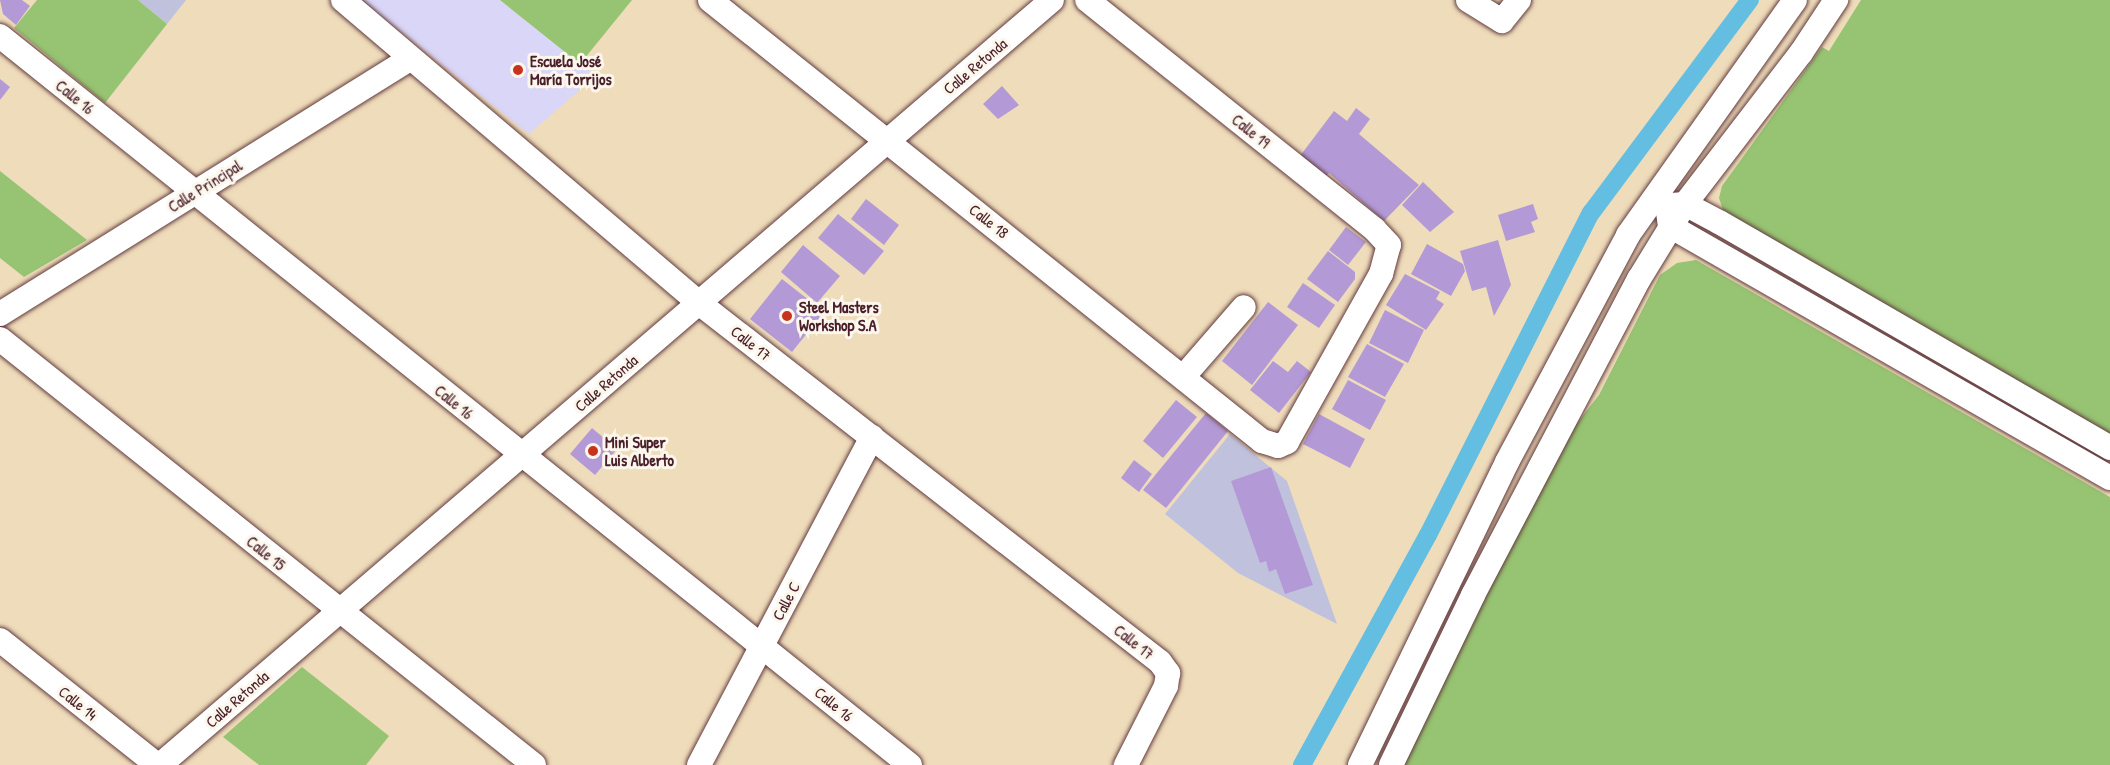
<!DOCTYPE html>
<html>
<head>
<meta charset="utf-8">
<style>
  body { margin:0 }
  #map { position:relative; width:2110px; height:765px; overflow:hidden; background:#efdcba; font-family:"Patrick Hand",sans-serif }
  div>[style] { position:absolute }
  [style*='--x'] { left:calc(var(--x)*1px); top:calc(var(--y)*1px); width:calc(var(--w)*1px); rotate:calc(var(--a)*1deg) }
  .built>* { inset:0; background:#dad6f7 }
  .industrial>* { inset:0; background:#c0c2dd }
  .green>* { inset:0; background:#97c472 }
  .canal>* { height:18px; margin:-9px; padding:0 9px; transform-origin:9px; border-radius:9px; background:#64bee1 }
  .building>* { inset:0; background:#b39ad6 }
  .roads { filter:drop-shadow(0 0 2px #633b40) drop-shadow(0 0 2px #633b40) }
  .minor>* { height:24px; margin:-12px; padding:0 12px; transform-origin:12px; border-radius:12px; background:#fff }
  .dots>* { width:16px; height:16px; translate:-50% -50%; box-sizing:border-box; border:3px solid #fbf7ec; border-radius:50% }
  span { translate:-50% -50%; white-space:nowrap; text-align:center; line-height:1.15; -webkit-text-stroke:6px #fbf7ec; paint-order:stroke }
  .poi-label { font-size:16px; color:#4a1f2b; font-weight:700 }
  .left { translate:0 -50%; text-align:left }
  .street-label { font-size:16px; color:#4a1f2b }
</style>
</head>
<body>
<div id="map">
  <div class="built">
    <i style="clip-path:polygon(361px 0,500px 0,596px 76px,529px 134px)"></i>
  </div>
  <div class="industrial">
    <i style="clip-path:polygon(138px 0,186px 0,167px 24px)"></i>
    <i style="clip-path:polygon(1230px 434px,1287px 481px,1337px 624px,1238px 573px,1165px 514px)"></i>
  </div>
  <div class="green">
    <i style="clip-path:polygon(37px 0,138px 0,167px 24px,105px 103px,14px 28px)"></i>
    <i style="clip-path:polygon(500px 0,632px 0,580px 64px)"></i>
    <i style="clip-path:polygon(1861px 0,2110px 0,2110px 437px,1724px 213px,1719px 198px,1722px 186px,1822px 47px,1829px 51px)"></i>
    <i style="clip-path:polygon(0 171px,87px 240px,24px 277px,0 258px)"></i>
    <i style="clip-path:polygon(1696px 260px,2110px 497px,2110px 765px,1401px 765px,1564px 440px,1599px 395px,1660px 275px,1677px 263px)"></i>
    <i style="clip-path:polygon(302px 667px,389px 736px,366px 765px,259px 765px,223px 737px)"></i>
  </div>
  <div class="canal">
    <i style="--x:1302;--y:765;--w:262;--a:-61.3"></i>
    <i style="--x:1428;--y:535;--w:361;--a:-63.2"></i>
    <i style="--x:1591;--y:213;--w:266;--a:-53.3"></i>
  </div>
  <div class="building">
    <i style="clip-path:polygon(0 0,22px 0,30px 6px,16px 25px,3px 14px)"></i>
    <i style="clip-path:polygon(0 79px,10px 87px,0 100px)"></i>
    <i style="clip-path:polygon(1002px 86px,1019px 105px,998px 119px,983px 104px)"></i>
    <i style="clip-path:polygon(1356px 108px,1370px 119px,1359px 134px,1419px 185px,1384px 221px,1329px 173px,1326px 176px,1300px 156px,1334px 111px,1347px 121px)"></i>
    <i style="clip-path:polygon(1423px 182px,1454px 212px,1430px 232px,1402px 205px)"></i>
    <i style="clip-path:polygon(866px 199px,899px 225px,884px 245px,851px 219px)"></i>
    <i style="clip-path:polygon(1533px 204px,1538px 219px,1531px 222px,1535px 232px,1506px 241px,1498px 215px)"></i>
    <i style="clip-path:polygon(838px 214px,884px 251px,864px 275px,818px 238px)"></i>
    <i style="clip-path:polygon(1346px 227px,1366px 242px,1348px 265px,1329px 250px)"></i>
    <i style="clip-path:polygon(1498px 240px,1511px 285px,1494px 316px,1486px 287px,1472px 291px,1460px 251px)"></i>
    <i style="clip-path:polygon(1427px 244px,1463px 264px,1465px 271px,1451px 296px,1411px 274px)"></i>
    <i style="clip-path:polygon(803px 245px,840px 276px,817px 303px,781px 272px)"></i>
    <i style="clip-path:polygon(1328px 251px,1355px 272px,1355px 279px,1338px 302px,1307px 279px)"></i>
    <i style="clip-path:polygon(1405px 274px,1440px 292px,1436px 299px,1444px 304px,1426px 330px,1386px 305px)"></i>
    <i style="clip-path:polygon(782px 279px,824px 312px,792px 352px,750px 319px)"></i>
    <i style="clip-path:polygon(1303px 283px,1335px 305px,1319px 328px,1287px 307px)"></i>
    <i style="clip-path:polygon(1268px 302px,1298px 325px,1252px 385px,1222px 361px)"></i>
    <i style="clip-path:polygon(1385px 310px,1424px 330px,1408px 363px,1369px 343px)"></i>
    <i style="clip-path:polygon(1367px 344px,1404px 364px,1385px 397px,1348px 377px)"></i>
    <i style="clip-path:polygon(1273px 361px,1288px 372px,1297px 361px,1311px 372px,1279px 413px,1250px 390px)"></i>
    <i style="clip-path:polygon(1348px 380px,1386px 400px,1370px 430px,1332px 409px)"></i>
    <i style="clip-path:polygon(1176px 400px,1197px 417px,1163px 458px,1143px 441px)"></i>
    <i style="clip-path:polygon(1206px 413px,1228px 431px,1166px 508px,1143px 490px)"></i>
    <i style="clip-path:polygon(1319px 414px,1365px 439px,1350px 468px,1303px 444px)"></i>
    <i style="clip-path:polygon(592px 428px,617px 449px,595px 475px,570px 454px)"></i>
    <i style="clip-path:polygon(1134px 460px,1152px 474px,1139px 492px,1121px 478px)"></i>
    <i style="clip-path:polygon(1271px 467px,1313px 585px,1285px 594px,1276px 569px,1269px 572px,1266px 561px,1260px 563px,1231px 481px)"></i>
  </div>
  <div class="roads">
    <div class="minor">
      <i style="--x:343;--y:0;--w:467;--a:40.4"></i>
      <i style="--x:699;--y:303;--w:584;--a:37.91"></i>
      <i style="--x:1160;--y:662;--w:14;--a:54"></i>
      <i style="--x:1168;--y:673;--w:13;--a:99"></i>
      <i style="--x:1166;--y:686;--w:89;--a:116.9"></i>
      <i style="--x:710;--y:0;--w:707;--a:38.62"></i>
      <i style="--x:1262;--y:441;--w:17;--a:17"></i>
      <i style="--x:1278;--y:446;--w:10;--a:-24"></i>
      <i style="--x:1287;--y:442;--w:193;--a:-60.8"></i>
      <i style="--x:1381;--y:274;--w:30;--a:-75"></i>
      <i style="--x:1389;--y:245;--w:22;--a:-133"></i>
      <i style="--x:1374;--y:229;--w:367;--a:-141.4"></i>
      <i style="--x:1468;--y:0;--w:40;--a:32"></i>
      <i style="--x:1502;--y:21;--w:27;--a:-51"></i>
      <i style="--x:0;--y:36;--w:1166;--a:38.7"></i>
      <i style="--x:1671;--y:205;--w:14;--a:-4"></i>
      <i style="--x:1685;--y:204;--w:38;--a:28"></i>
      <i style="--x:1719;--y:222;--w:452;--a:30"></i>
      <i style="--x:1668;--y:212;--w:14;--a:82"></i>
      <i style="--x:1670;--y:226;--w:507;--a:29.8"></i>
      <i style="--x:0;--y:314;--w:483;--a:-31.9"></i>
      <i style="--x:0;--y:339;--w:683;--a:38.58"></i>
      <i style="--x:1184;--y:376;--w:91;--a:-49"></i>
      <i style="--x:0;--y:640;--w:201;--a:38.5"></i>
      <i style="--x:160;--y:765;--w:1175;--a:-40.62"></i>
      <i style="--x:699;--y:765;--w:371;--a:-62.2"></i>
      <i style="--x:1360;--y:765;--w:337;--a:-64.1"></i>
      <i style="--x:1507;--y:462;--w:257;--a:-61.9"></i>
      <i style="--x:1628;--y:235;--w:288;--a:-54.6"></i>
      <i style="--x:1391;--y:765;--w:189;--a:-64.2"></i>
      <i style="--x:1473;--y:595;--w:357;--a:-62.3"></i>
      <i style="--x:1639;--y:279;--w:88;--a:-58.5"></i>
      <i style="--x:1685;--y:204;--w:190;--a:-52.5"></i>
      <i style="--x:1801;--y:53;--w:64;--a:-56.6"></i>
    </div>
  </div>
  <div class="dots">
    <i style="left:518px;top:70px;background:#c8321e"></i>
    <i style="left:787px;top:316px;background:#c8321e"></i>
    <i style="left:593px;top:451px;background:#c8321e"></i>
  </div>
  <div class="poi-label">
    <span class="left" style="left:530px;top:70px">Escuela José<br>María Torrijos</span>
    <span class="left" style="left:799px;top:316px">Steel Masters<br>Workshop S.A</span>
    <span class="left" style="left:605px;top:451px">Mini Super<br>Luis Alberto</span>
  </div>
  <div class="street-label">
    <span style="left:975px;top:66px;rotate:-40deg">Calle Retonda</span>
    <span style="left:75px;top:97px;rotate:39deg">Calle 16</span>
    <span style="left:1251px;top:131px;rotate:39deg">Calle 19</span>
    <span style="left:205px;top:186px;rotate:-32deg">Calle Principal</span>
    <span style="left:989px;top:221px;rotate:38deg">Calle 18</span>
    <span style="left:751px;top:343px;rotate:38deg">Calle 17</span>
    <span style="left:606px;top:383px;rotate:-41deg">Calle Retonda</span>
    <span style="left:454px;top:402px;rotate:39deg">Calle 16</span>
    <span style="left:266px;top:553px;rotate:39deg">Calle 15</span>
    <span style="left:786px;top:601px;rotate:-62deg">Calle C</span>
    <span style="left:1134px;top:642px;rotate:38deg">Calle 17</span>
    <span style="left:237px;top:699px;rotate:-41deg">Calle Retonda</span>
    <span style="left:78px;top:703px;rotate:39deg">Calle 14</span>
    <span style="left:834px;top:704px;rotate:39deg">Calle 16</span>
  </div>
</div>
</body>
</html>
